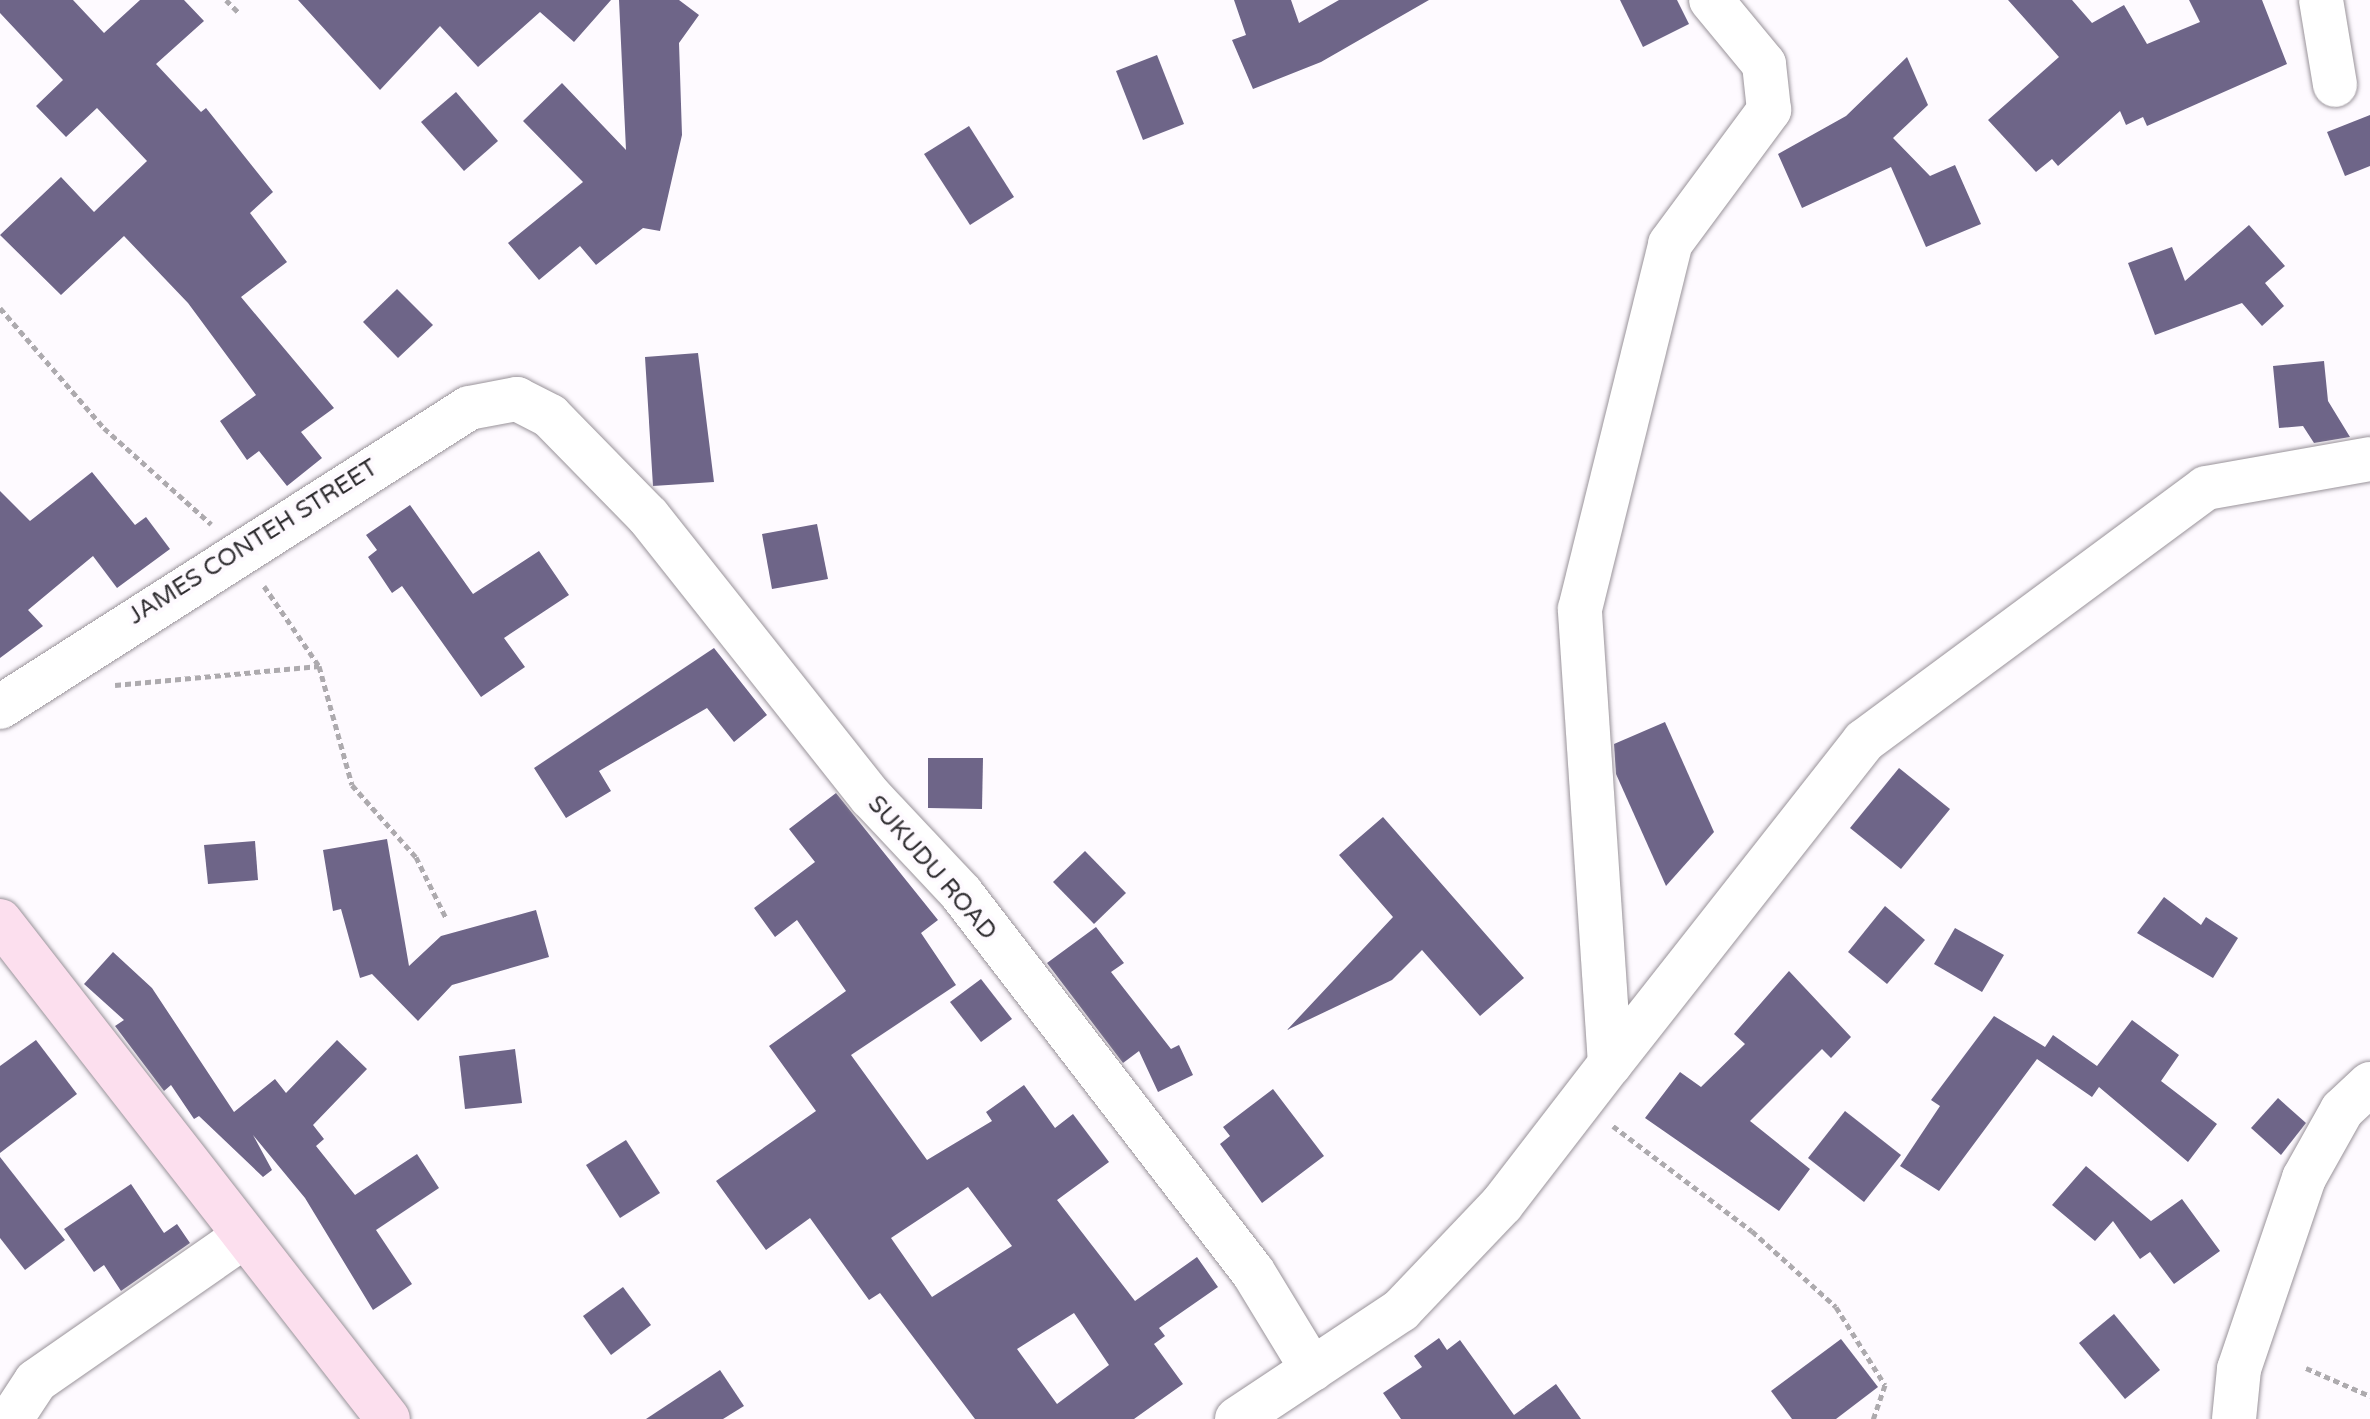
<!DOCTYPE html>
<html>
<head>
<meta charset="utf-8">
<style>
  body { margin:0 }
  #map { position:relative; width:2370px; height:1419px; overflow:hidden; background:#fefaff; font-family:"Varela Round",sans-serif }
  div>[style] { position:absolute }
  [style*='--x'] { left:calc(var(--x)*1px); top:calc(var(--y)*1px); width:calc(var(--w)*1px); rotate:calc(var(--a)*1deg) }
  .building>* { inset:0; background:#6e6588 }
  .path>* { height:5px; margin-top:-2.5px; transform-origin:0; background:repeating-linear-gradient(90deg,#adaaae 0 6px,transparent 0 10px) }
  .roads { filter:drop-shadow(0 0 2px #99939a) drop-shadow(0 0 2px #99939a) }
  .minor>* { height:44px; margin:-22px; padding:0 22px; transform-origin:22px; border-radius:22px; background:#fff }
  .secondary>* { height:44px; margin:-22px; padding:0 22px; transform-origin:22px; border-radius:22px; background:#fcdfee }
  span { translate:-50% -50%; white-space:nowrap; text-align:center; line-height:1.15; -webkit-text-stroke:8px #fefaff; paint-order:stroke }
  .street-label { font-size:24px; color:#312f32 }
</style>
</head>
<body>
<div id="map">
  <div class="building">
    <i style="clip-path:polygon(0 0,73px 0,104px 33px,140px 0,184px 0,204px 21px,156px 64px,201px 112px,206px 108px,273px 192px,250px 213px,287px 262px,241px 297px,334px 408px,301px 432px,322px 458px,287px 486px,259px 451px,247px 460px,220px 421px,256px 395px,188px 303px,124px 236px,61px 295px,0 235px,61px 177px,94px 212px,147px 161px,97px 108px,66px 137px,36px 106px,63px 80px,0 13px)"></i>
    <i style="clip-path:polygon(298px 0,611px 0,574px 42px,540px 12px,478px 67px,440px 26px,380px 90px)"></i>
    <i style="clip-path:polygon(619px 0,679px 0,699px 15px,679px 43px,682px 135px,660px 231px,643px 228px,596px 265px,580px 246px,539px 280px,508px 243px,583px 182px,523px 121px,562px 83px,626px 150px)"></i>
    <i style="clip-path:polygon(1234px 0,1291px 0,1299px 23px,1339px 0,1429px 0,1321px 62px,1253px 89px,1232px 40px,1246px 35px)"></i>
    <i style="clip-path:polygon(1620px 0,1677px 0,1689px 24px,1643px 47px)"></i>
    <i style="clip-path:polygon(2008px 0,2072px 0,2092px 23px,2124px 5px,2147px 44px,2200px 22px,2189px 0,2262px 0,2287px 64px,2147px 126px,2143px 117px,2126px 125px,2120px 111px,2058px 166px,2052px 159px,2036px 172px,1988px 120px,2059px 57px)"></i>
    <i style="clip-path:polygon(1157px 55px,1184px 124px,1143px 140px,1116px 71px)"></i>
    <i style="clip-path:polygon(1907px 57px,1928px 105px,1893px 138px,1930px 176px,1955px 165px,1981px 224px,1926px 247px,1891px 167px,1802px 208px,1778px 154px,1846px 116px)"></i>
    <i style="clip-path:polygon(456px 92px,498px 141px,464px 171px,421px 122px)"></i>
    <i style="clip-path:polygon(2370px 115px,2370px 166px,2345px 176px,2327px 132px)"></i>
    <i style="clip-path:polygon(969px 126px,1014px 197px,970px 225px,924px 154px)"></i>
    <i style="clip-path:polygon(2249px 225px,2285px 266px,2265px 283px,2284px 306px,2262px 326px,2242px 303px,2155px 335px,2128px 263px,2172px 247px,2185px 281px)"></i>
    <i style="clip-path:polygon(397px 289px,433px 325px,398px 358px,363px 322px)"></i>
    <i style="clip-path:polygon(698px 353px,714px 482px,653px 486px,645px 357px)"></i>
    <i style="clip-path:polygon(2324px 361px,2328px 401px,2350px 437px,2314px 443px,2303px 426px,2279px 428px,2273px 366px)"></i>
    <i style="clip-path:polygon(92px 472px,135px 525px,146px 517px,170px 549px,117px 588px,93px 556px,28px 610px,43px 626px,0 658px,0 491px,30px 521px)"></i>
    <i style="clip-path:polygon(410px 505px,473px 594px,539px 551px,569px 595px,504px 638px,525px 667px,481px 697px,402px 586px,392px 593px,368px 557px,377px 550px,366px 535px)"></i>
    <i style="clip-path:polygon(817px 524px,828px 579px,772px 589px,762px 534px)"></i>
    <i style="clip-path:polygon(714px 648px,767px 715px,734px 742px,707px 708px,599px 771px,611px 791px,566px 818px,534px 768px)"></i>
    <i style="clip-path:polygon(1665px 722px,1714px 832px,1666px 886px,1616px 774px,1614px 744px)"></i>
    <i style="clip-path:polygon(928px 758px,983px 758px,982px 809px,928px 808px)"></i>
    <i style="clip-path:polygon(1899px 768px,1950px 809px,1901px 869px,1850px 828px)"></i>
    <i style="clip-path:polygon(evenodd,836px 793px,938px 920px,921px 933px,956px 985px,851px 1055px,927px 1160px,992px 1121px,986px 1112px,1024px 1085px,1055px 1128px,1073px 1114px,1109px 1162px,1057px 1200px,1135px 1301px,1197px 1257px,1218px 1287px,1159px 1328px,1165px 1336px,1154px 1344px,1183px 1384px,1134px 1419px,975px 1419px,880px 1293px,869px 1300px,810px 1218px,766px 1250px,716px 1181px,816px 1111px,769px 1046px,846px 991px,797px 920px,775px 937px,754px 908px,815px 862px,789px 829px,836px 793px,968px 1187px,1012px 1246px,932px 1297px,891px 1238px,968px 1187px,836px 793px,1074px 1313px,1109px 1365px,1057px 1404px,1017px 1349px,1074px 1313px)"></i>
    <i style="clip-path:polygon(1383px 817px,1524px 978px,1480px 1016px,1422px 950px,1392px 980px,1287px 1030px,1393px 917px,1339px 855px)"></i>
    <i style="clip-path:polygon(387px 839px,409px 966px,441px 936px,536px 910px,549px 957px,452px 985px,418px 1021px,372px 974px,360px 978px,341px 909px,333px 911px,323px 850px)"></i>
    <i style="clip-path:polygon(255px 841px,258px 880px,208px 884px,204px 845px)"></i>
    <i style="clip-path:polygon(1085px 851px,1126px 893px,1094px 924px,1053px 882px)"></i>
    <i style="clip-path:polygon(2164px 897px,2201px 925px,2206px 917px,2238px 938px,2213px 978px,2137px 933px)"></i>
    <i style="clip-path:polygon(1885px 906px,1925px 940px,1887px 984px,1848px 952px)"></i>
    <i style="clip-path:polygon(1096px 927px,1124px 963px,1111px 972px,1171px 1049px,1179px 1045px,1193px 1075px,1158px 1092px,1139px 1051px,1123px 1063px,1047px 963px)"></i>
    <i style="clip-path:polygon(1955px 928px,2004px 955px,1982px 992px,1934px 964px)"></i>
    <i style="clip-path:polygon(113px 952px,152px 988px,234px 1112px,275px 1079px,286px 1093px,337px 1040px,367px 1069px,313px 1125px,324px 1139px,316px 1146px,355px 1195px,417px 1154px,439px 1188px,376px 1230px,412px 1284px,373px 1310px,305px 1198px,253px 1135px,272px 1170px,263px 1177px,199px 1116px,194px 1119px,171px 1085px,164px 1091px,115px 1026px,124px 1020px,84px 984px)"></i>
    <i style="clip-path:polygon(1789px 971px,1851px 1037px,1831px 1058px,1822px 1049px,1750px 1121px,1810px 1169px,1779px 1211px,1645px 1118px,1680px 1072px,1701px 1087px,1745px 1044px,1734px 1034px)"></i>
    <i style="clip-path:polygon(981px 979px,1012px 1019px,981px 1042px,950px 1002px)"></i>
    <i style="clip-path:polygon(1994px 1016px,2045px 1047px,2053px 1035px,2097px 1066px,2132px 1020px,2179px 1055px,2161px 1081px,2217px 1124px,2188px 1162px,2099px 1087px,2092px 1097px,2037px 1059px,1939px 1191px,1900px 1166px,1940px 1106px,1931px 1100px)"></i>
    <i style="clip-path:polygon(36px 1040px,77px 1094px,0 1153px,0 1066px)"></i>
    <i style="clip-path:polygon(515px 1049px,522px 1103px,465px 1109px,459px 1056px)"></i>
    <i style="clip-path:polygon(1273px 1089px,1324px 1156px,1262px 1203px,1220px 1144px,1230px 1136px,1223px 1127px)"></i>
    <i style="clip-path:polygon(2278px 1098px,2306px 1123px,2281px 1155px,2251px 1128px)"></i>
    <i style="clip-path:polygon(1845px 1111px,1901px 1155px,1864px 1202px,1808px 1158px)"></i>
    <i style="clip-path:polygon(626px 1140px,660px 1193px,620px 1218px,586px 1165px)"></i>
    <i style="clip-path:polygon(0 1157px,65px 1240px,25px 1270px,0 1238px)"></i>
    <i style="clip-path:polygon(2086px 1166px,2151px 1221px,2182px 1199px,2220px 1251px,2174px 1284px,2150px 1252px,2140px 1259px,2113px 1221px,2095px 1241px,2052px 1205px)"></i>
    <i style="clip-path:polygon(131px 1184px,164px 1233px,177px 1224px,190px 1243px,121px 1291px,104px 1265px,94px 1272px,64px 1229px)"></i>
    <i style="clip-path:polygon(623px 1287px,651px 1325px,611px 1355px,583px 1316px)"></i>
    <i style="clip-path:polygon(2114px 1314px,2160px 1370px,2125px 1399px,2079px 1343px)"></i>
    <i style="clip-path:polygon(1439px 1338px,1447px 1350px,1460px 1340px,1514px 1415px,1556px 1384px,1581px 1419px,1401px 1419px,1383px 1393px,1422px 1367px,1414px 1356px)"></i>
    <i style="clip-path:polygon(1841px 1339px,1878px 1387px,1836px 1419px,1792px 1419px,1771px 1391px)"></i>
    <i style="clip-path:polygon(720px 1370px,744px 1406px,723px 1419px,646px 1419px)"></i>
  </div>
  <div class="path">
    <i style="--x:226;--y:0;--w:17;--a:45"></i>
    <i style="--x:0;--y:308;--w:159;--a:49.1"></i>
    <i style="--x:104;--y:428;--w:144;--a:41.9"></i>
    <i style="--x:264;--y:586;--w:97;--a:55.5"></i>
    <i style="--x:319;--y:666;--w:123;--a:74.5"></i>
    <i style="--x:352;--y:785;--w:96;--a:48.4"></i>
    <i style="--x:416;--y:857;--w:68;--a:63.8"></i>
    <i style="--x:115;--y:685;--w:205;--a:-5.3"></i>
    <i style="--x:1613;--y:1126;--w:174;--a:37.1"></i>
    <i style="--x:1752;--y:1231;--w:113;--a:42.1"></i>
    <i style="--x:1836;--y:1307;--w:92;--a:57.9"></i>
    <i style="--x:1885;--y:1385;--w:36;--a:109"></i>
    <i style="--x:2306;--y:1368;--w:70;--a:23.6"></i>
  </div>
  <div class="roads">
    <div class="minor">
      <i style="--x:2321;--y:0;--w:86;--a:80.6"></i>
      <i style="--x:0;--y:707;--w:556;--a:-32.52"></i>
      <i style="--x:469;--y:408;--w:49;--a:-10.6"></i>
      <i style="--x:517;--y:399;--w:37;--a:27"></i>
      <i style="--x:550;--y:416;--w:140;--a:45.6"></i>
      <i style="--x:648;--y:516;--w:359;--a:51.6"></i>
      <i style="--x:871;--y:797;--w:132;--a:46.8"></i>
      <i style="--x:961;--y:893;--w:478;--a:52.4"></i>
      <i style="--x:1253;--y:1272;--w:114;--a:58.7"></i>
      <i style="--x:1610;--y:1064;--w:411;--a:-51.8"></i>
      <i style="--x:1864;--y:741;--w:425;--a:-36.5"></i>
      <i style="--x:2206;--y:488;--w:167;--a:-10"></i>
      <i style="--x:11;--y:1419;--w:45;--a:-56.7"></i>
      <i style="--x:36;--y:1381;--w:251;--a:-34.8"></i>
      <i style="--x:1237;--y:1419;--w:197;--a:-33.6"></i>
      <i style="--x:1401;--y:1310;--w:146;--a:-46.4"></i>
      <i style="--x:1502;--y:1204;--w:177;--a:-52.4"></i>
      <i style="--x:1610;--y:1064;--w:456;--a:-93.8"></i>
      <i style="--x:1580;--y:609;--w:376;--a:-76.1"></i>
      <i style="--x:1670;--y:244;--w:167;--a:-53.5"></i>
      <i style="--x:1769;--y:110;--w:46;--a:-96.2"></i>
      <i style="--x:1764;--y:64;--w:83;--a:-129.6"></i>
      <i style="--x:2234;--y:1419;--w:50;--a:-84.3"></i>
      <i style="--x:2239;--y:1369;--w:202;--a:-71.2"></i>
      <i style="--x:2304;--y:1178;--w:78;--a:-60.8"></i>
      <i style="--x:2342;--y:1110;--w:38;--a:-43"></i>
    </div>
    <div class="secondary">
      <i style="--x:0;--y:921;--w:631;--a:52.08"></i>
    </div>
  </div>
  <div class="street-label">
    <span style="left:253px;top:542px;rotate:-32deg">JAMES CONTEH STREET</span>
    <span style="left:932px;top:868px;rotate:49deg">SUKUDU ROAD</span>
  </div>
</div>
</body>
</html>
